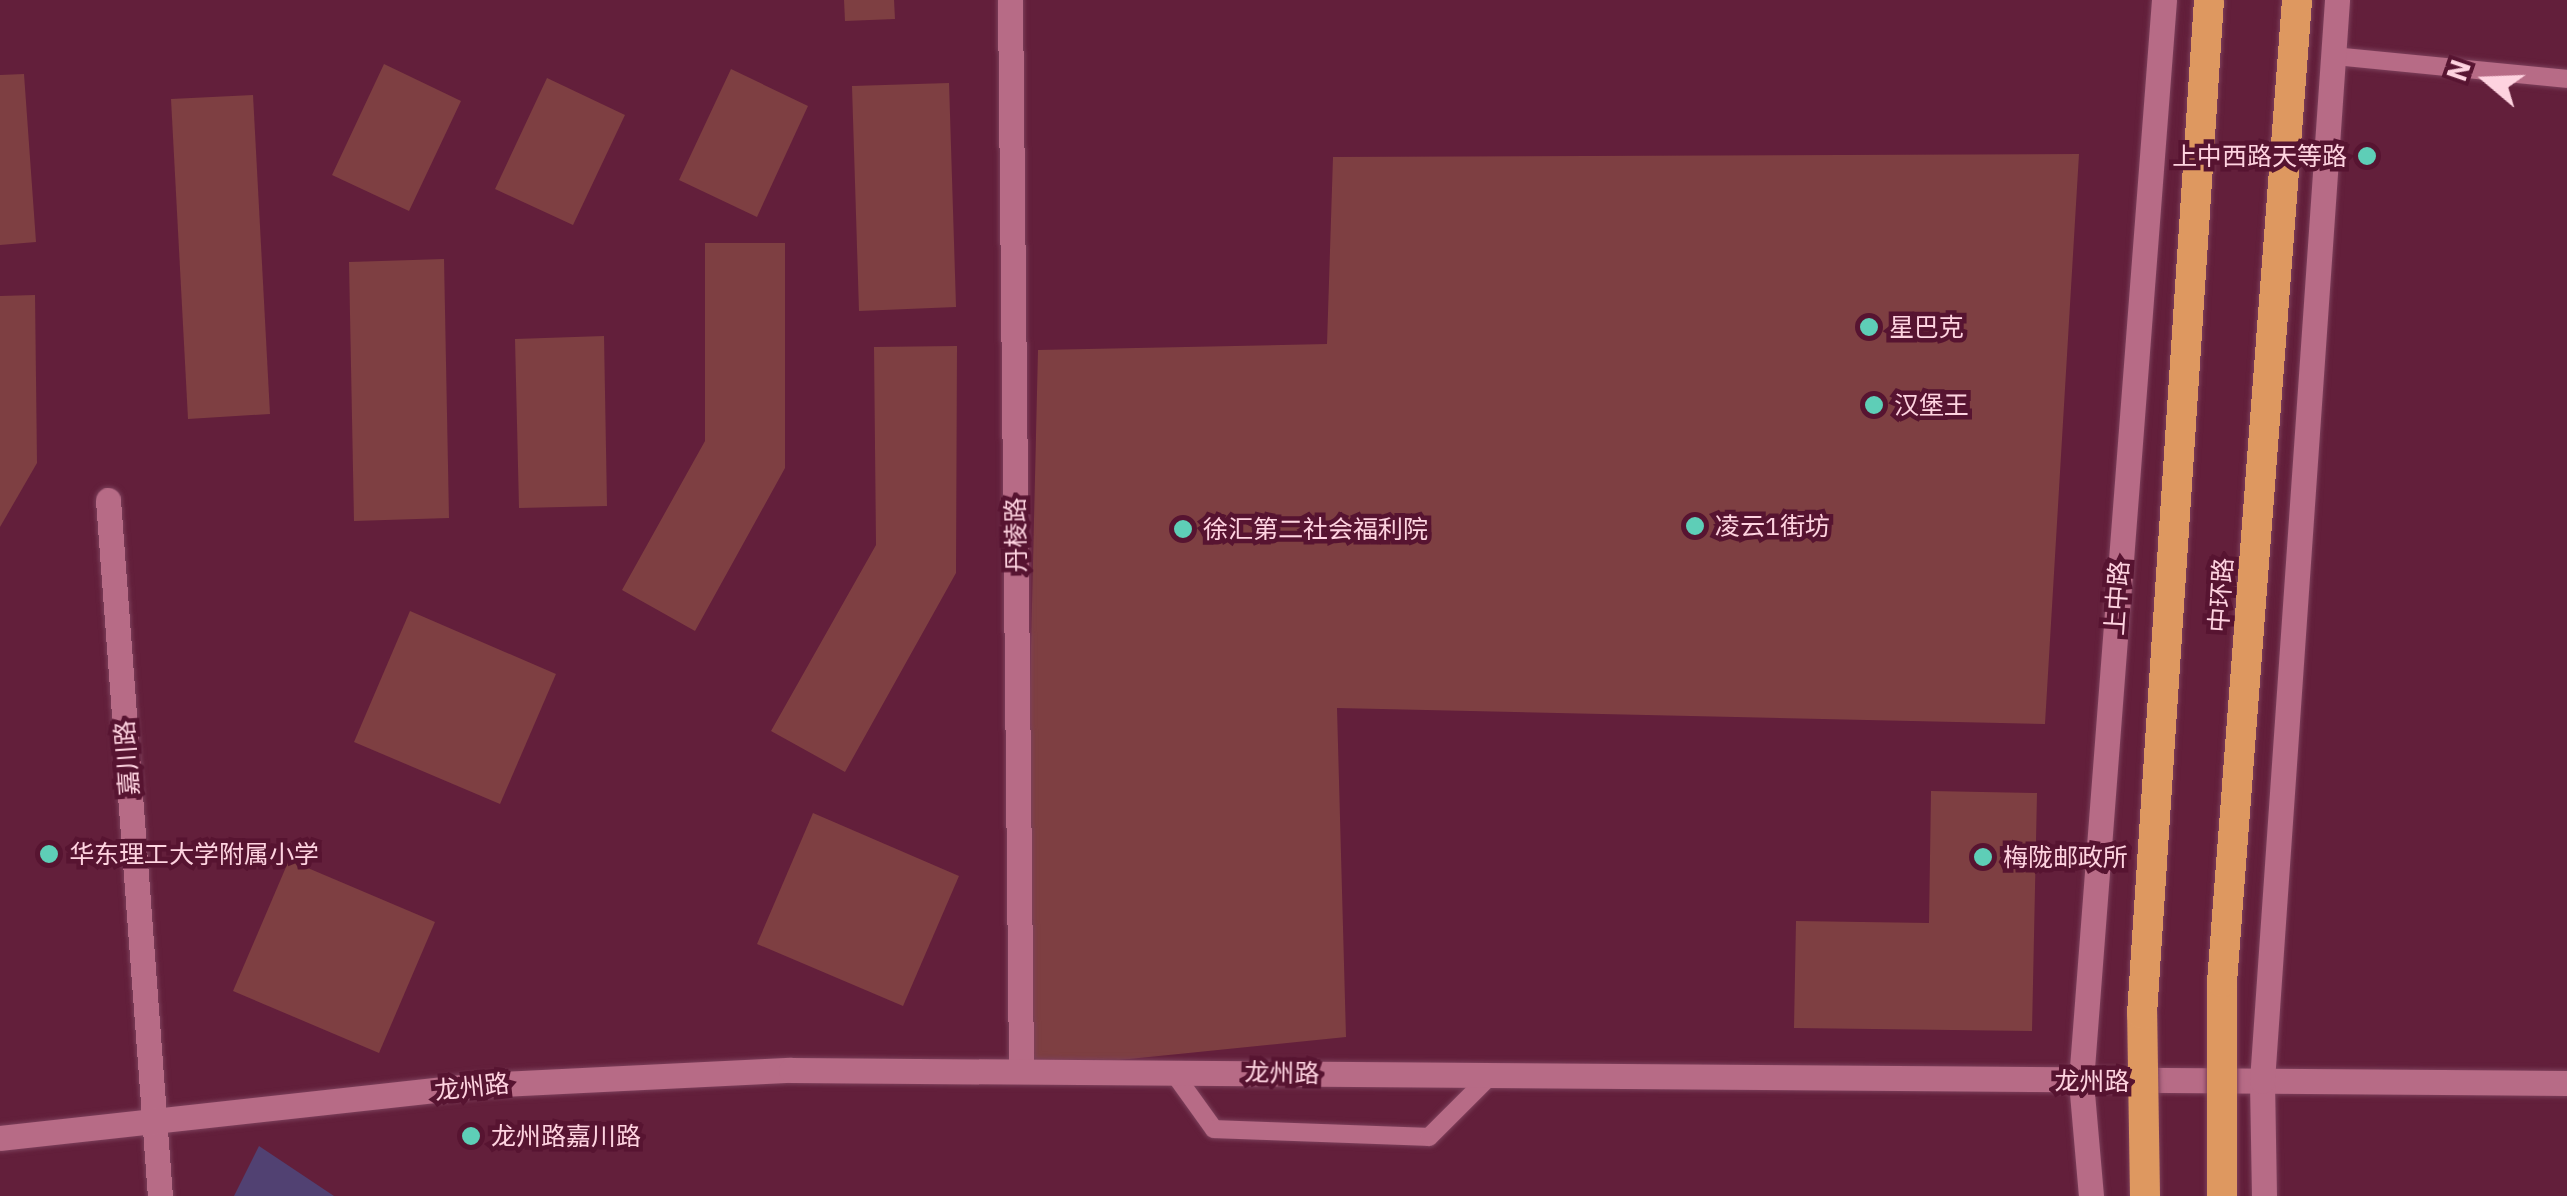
<!DOCTYPE html>
<html>
<head>
<meta charset="utf-8">
<style>
  body { margin:0 }
  #map { position:relative; width:2567px; height:1196px; overflow:hidden; background:#631f3b; font-family:"IBM Plex Sans","Noto Sans SC",sans-serif }
  div>[style] { position:absolute }
  [style*='--x'] { left:calc(var(--x)*1px); top:calc(var(--y)*1px); width:calc(var(--w)*1px); rotate:calc(var(--a)*1deg) }
  .green>* { inset:0; background:#514172 }
  .building>* { inset:0; background:#7e3f42 }
  .roads { filter:drop-shadow(0 0 2px #7c405b) drop-shadow(0 0 2px #7c405b) }
  .lane>* { height:18px; margin:-9px; padding:0 9px; transform-origin:9px; border-radius:9px; background:#b76b86 }
  .street>* { height:25px; margin:-12.5px; padding:0 12.5px; transform-origin:12.5px; border-radius:12.5px; background:#b76b86 }
  .secondary>* { height:25px; margin:-12.5px; padding:0 12.5px; transform-origin:12.5px; border-radius:12.5px; background:#b76b86 }
  .bridges { filter:drop-shadow(0 0 2px #7c405b) drop-shadow(0 0 2px #7c405b) }
  .highway-bridge>* { height:30px; margin:-15px; padding:0 15px; transform-origin:15px; border-radius:15px; background:#de9860 }
  .dots>* { width:28px; height:28px; translate:-50% -50%; box-sizing:border-box; border:5px solid #571431; border-radius:50% }
  span { translate:-50% -50%; white-space:nowrap; text-align:center; line-height:1.15; -webkit-text-stroke:9px #571431; paint-order:stroke }
  .poi-label { font-size:25px; color:#fed3e0 }
  .right { translate:-100% -50%; text-align:right }
  .left { translate:0 -50%; text-align:left }
  .street-label { font-size:25px; color:#fed3e0 }
  .north { position:absolute; left:2437px; top:30px; width:100px; height:100px; -webkit-text-stroke:8px #571431; paint-order:stroke; rotate:289deg; font-size:28px; font-weight:700; line-height:40px; text-align:center; color:#fed3e0 }
  .north::after { content:''; display:block; margin:auto; width:35px; height:45px; background:#fed3e0; clip-path:polygon(50% 0,100% 100%,50% 72%,0 100%) }
</style>
</head>
<body>
<div id="map">
  <div class="green">
    <i style="clip-path:polygon(259px 1146px,334px 1196px,234px 1196px)"></i>
  </div>
  <div class="building">
    <i style="clip-path:polygon(844px 0,894px 0,895px 19px,845px 21px)"></i>
    <i style="clip-path:polygon(384px 64px,461px 101px,409px 211px,332px 175px)"></i>
    <i style="clip-path:polygon(731px 69px,808px 106px,757px 217px,679px 180px)"></i>
    <i style="clip-path:polygon(24px 74px,36px 242px,0 245px,0 75px)"></i>
    <i style="clip-path:polygon(547px 78px,625px 115px,573px 225px,495px 189px)"></i>
    <i style="clip-path:polygon(949px 83px,956px 307px,859px 311px,852px 86px)"></i>
    <i style="clip-path:polygon(253px 95px,270px 414px,188px 419px,171px 99px)"></i>
    <i style="clip-path:polygon(2079px 154px,2045px 724px,1337px 708px,1346px 1037px,1021px 1070px,1038px 350px,1327px 344px,1333px 157px)"></i>
    <i style="clip-path:polygon(705px 243px,785px 243px,785px 468px,695px 631px,622px 590px,705px 441px)"></i>
    <i style="clip-path:polygon(444px 259px,449px 518px,354px 521px,349px 262px)"></i>
    <i style="clip-path:polygon(35px 295px,37px 463px,0 527px,0 296px)"></i>
    <i style="clip-path:polygon(604px 336px,607px 506px,519px 508px,515px 339px)"></i>
    <i style="clip-path:polygon(957px 346px,956px 573px,845px 772px,771px 731px,876px 545px,874px 347px)"></i>
    <i style="clip-path:polygon(410px 611px,556px 674px,500px 804px,354px 742px)"></i>
    <i style="clip-path:polygon(1931px 791px,2037px 793px,2032px 1031px,1794px 1028px,1796px 921px,1929px 923px)"></i>
    <i style="clip-path:polygon(813px 813px,959px 876px,903px 1006px,757px 944px)"></i>
    <i style="clip-path:polygon(289px 860px,435px 922px,379px 1053px,233px 991px)"></i>
  </div>
  <div class="roads">
    <div class="lane">
      <i style="--x:2334;--y:56;--w:234;--a:5.6"></i>
      <i style="--x:1173;--y:1072;--w:70;--a:54.3"></i>
      <i style="--x:1214;--y:1129;--w:215;--a:2.1"></i>
      <i style="--x:1429;--y:1137;--w:86;--a:-45"></i>
    </div>
    <div class="street">
      <i style="--x:1010;--y:0;--w:1070;--a:89.41"></i>
      <i style="--x:108;--y:500;--w:698;--a:85.73"></i>
    </div>
    <div class="secondary">
      <i style="--x:0;--y:1138;--w:484;--a:-6.3"></i>
      <i style="--x:481;--y:1085;--w:310;--a:-2.8"></i>
      <i style="--x:791;--y:1070;--w:1776;--a:0.42"></i>
      <i style="--x:2091;--y:1196;--w:115;--a:-95"></i>
      <i style="--x:2081;--y:1081;--w:1084;--a:-85.61"></i>
      <i style="--x:2264;--y:1196;--w:115;--a:-91"></i>
      <i style="--x:2262;--y:1081;--w:1084;--a:-86.03"></i>
    </div>
  </div>
  <div class="bridges">
    <div class="highway-bridge">
      <i style="--x:2145;--y:1196;--w:182;--a:-90.9"></i>
      <i style="--x:2142;--y:1014;--w:1016;--a:-86.22"></i>
      <i style="--x:2222;--y:1196;--w:214;--a:-90"></i>
      <i style="--x:2222;--y:982;--w:985;--a:-85.63"></i>
    </div>
  </div>
  <div class="dots">
    <i style="left:2367px;top:156px;background:#5eceb7"></i>
    <i style="left:1869px;top:327px;background:#5eceb7"></i>
    <i style="left:1874px;top:405px;background:#5eceb7"></i>
    <i style="left:1695px;top:526px;background:#5eceb7"></i>
    <i style="left:1183px;top:529px;background:#5eceb7"></i>
    <i style="left:49px;top:854px;background:#5eceb7"></i>
    <i style="left:1983px;top:857px;background:#5eceb7"></i>
    <i style="left:471px;top:1136px;background:#5eceb7"></i>
  </div>
  <div class="poi-label">
    <span class="right" style="left:2347px;top:156px">上中西路天等路</span>
    <span class="left" style="left:1889px;top:327px">星巴克</span>
    <span class="left" style="left:1894px;top:405px">汉堡王</span>
    <span class="left" style="left:1715px;top:526px">凌云1街坊</span>
    <span class="left" style="left:1203px;top:529px">徐汇第二社会福利院</span>
    <span class="left" style="left:69px;top:854px">华东理工大学附属小学</span>
    <span class="left" style="left:2003px;top:857px">梅陇邮政所</span>
    <span class="left" style="left:491px;top:1136px">龙州路嘉川路</span>
  </div>
  <div class="street-label">
    <span style="left:1016px;top:535px;rotate:-91deg">丹棱路</span>
    <span style="left:2221px;top:595px;rotate:-86deg">中环路</span>
    <span style="left:2117px;top:598px;rotate:-86deg">上中路</span>
    <span style="left:127px;top:758px;rotate:-94deg">嘉川路</span>
    <span style="left:1282px;top:1073px;rotate:1deg">龙州路</span>
    <span style="left:2092px;top:1081px">龙州路</span>
    <span style="left:472px;top:1087px;rotate:-6deg">龙州路</span>
  </div>
  <div class="north">N</div>
</div>
</body>
</html>
